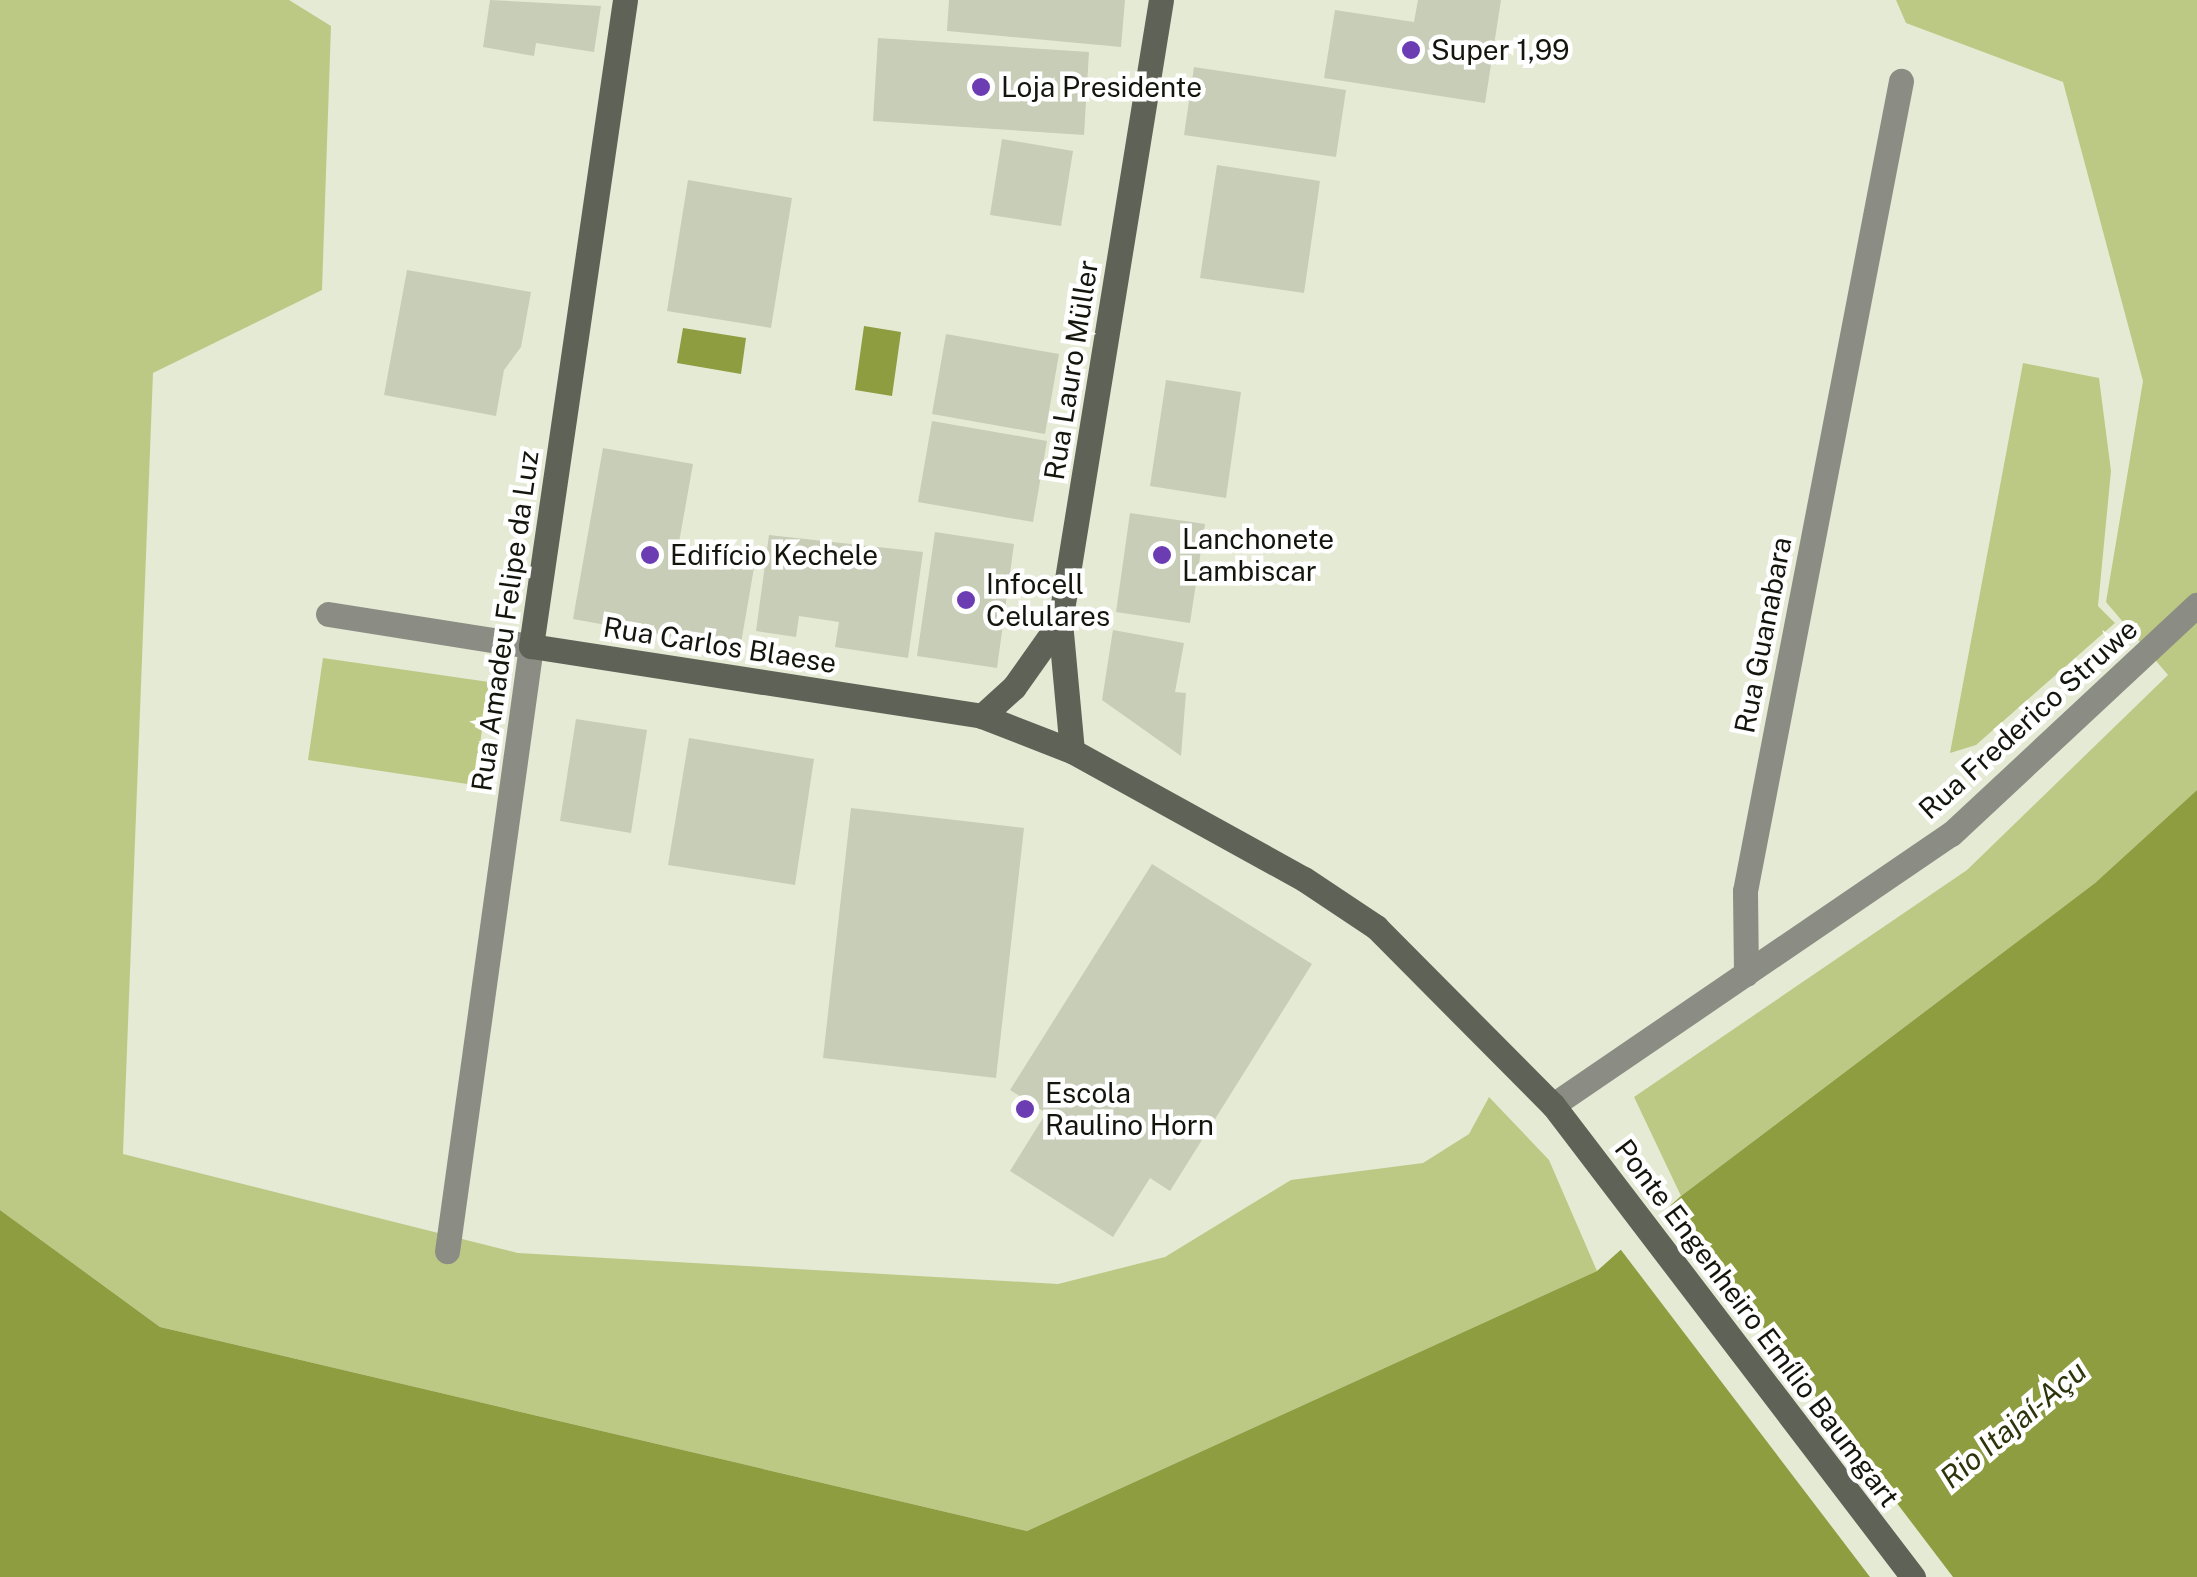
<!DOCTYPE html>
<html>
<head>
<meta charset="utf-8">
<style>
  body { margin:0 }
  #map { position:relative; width:2197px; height:1577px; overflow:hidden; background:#e5ead5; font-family:"Public Sans",sans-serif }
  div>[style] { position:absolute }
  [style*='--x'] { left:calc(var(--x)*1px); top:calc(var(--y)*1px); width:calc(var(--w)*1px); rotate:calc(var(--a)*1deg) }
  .green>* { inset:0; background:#bcc985 }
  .water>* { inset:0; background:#8e9d3f }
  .pier>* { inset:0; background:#e5ead5 }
  .building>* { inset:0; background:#c8cdb8 }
  .street>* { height:25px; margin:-12.5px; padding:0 12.5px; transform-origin:12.5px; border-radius:12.5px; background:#8b8d84 }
  .secondary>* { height:25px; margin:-12.5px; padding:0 12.5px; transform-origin:12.5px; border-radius:12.5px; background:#5f6256 }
  .dots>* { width:28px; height:28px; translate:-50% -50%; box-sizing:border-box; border:5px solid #fff; border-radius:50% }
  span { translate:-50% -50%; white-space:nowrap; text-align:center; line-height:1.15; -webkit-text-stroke:9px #fff; paint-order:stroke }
  .poi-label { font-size:28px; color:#14160e }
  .left { translate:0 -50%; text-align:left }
  .street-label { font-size:28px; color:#14160e }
  .water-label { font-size:30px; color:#2e340b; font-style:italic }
</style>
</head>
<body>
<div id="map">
  <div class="green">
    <i style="clip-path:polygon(0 0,289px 0,331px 26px,322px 290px,153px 373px,123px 1154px,518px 1253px,1058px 1284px,1165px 1257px,1291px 1180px,1423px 1163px,1469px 1134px,1489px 1097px,1549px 1160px,1597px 1271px,1027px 1531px,160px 1327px,0 1210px)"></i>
    <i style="clip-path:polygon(1896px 0,2197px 0,2197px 790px,2095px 883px,1681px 1196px,1634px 1097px,1967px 870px,2168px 675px,2106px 602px,2143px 381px,2063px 82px,1906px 23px)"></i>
    <i style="clip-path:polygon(2023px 363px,2099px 378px,2111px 471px,2098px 606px,2115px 623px,1976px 745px,1950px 753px)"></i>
    <i style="clip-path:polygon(323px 658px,489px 682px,474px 785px,308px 760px)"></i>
  </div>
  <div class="water">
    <i style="clip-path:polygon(864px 326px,901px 332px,892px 396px,855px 390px)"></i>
    <i style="clip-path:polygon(683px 328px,746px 338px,741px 374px,677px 363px)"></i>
    <i style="clip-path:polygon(2197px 790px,2197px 1577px,0 1577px,0 1210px,160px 1327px,1027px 1531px,1597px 1271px,1681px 1196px,2095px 883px)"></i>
  </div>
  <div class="pier">
    <i style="clip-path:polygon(1668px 1202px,1953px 1577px,1870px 1577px,1618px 1246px)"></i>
  </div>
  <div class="building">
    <i style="clip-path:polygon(490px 0,601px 6px,594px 52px,536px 43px,534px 56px,483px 47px)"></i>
    <i style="clip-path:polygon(949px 0,1125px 0,1121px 47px,947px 31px)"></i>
    <i style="clip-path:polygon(1418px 0,1501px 0,1485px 103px,1324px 78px,1335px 10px,1414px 22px)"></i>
    <i style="clip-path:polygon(878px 38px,1089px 52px,1084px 135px,873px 121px)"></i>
    <i style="clip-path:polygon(1194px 67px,1346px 90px,1336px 157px,1184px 135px)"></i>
    <i style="clip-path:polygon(1002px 139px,1073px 151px,1061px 226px,990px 215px)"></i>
    <i style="clip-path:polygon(1217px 165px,1320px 181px,1304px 293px,1200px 278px)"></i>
    <i style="clip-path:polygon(688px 180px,792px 198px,771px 328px,667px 311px)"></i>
    <i style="clip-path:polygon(407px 270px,531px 292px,521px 347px,504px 370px,496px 416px,384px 395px)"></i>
    <i style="clip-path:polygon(946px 334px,1059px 354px,1045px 434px,932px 414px)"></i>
    <i style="clip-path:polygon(1166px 380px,1241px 392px,1226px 498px,1150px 486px)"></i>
    <i style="clip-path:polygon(932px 421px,1047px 441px,1033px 522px,918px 502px)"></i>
    <i style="clip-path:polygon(603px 448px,693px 464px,678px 548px,755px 562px,740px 649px,573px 619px)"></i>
    <i style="clip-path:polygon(1130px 513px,1205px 524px,1190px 623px,1116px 612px)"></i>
    <i style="clip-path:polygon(935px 532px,1014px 544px,997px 668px,917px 656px)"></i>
    <i style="clip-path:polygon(769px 535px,923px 552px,908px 658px,835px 647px,839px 622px,799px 616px,796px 637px,756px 631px)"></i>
    <i style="clip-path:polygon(1113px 630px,1184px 643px,1175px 692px,1186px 693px,1181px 756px,1102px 700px)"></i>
    <i style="clip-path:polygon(576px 719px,647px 730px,631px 833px,560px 821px)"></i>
    <i style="clip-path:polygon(689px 738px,814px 759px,795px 885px,668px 865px)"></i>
    <i style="clip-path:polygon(851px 808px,1024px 828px,996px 1078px,823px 1058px)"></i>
    <i style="clip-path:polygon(1152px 864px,1312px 964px,1170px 1191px,1150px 1178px,1113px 1237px,1010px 1171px,1046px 1113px,1010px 1090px)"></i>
  </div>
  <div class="street">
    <i style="--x:328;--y:614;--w:206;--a:9"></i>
    <i style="--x:531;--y:646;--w:611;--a:97.9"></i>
    <i style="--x:1746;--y:974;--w:83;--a:-90.7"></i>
    <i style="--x:1745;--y:891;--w:825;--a:-79.1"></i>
    <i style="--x:1553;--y:1105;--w:482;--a:-34.3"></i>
    <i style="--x:1951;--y:834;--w:336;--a:-43"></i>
  </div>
  <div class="secondary">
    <i style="--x:625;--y:0;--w:653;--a:98.28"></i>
    <i style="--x:531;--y:646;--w:456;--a:8.8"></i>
    <i style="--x:982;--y:716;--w:97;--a:21.3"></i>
    <i style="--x:1072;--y:751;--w:265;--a:28.9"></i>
    <i style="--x:1304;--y:879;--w:87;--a:33.7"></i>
    <i style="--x:1376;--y:927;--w:251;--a:45.2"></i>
    <i style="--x:1553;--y:1105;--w:594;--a:52.67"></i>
    <i style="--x:982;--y:716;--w:43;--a:-42.2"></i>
    <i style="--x:1014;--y:687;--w:80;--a:-54.7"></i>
    <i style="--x:1072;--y:751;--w:130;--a:-95.3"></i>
    <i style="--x:1060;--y:622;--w:630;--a:-80.78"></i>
  </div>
  <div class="dots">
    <i style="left:1411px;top:50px;background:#6c3cb3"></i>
    <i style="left:981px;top:87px;background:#6c3cb3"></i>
    <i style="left:650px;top:555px;background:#6c3cb3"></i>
    <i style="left:1162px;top:555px;background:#6c3cb3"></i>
    <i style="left:966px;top:600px;background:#6c3cb3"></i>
    <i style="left:1025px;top:1109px;background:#6c3cb3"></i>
  </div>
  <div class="poi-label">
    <span class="left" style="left:1431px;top:50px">Super 1,99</span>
    <span class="left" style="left:1001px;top:87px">Loja Presidente</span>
    <span class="left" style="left:1182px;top:555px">Lanchonete<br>Lambiscar</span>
    <span class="left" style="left:670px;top:555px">Edifício Kechele</span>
    <span class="left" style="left:986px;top:600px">Infocell<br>Celulares</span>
    <span class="left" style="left:1045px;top:1109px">Escola<br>Raulino Horn</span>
  </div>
  <div class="street-label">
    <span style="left:1071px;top:370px;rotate:-81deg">Rua Lauro Müller</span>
    <span style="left:505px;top:621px;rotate:-82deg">Rua Amadeu Felipe da Luz</span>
    <span style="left:1763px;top:635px;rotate:-79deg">Rua Guanabara</span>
    <span style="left:720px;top:645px;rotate:9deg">Rua Carlos Blaese</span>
    <span style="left:2028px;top:719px;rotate:-42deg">Rua Frederico Struwe</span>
    <span style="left:1757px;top:1323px;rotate:53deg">Ponte Engenheiro Emílio Baumgart</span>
  </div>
  <div class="water-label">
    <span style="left:2013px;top:1424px;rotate:-40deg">Rio Itajaí-Açu</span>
  </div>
</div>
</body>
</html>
